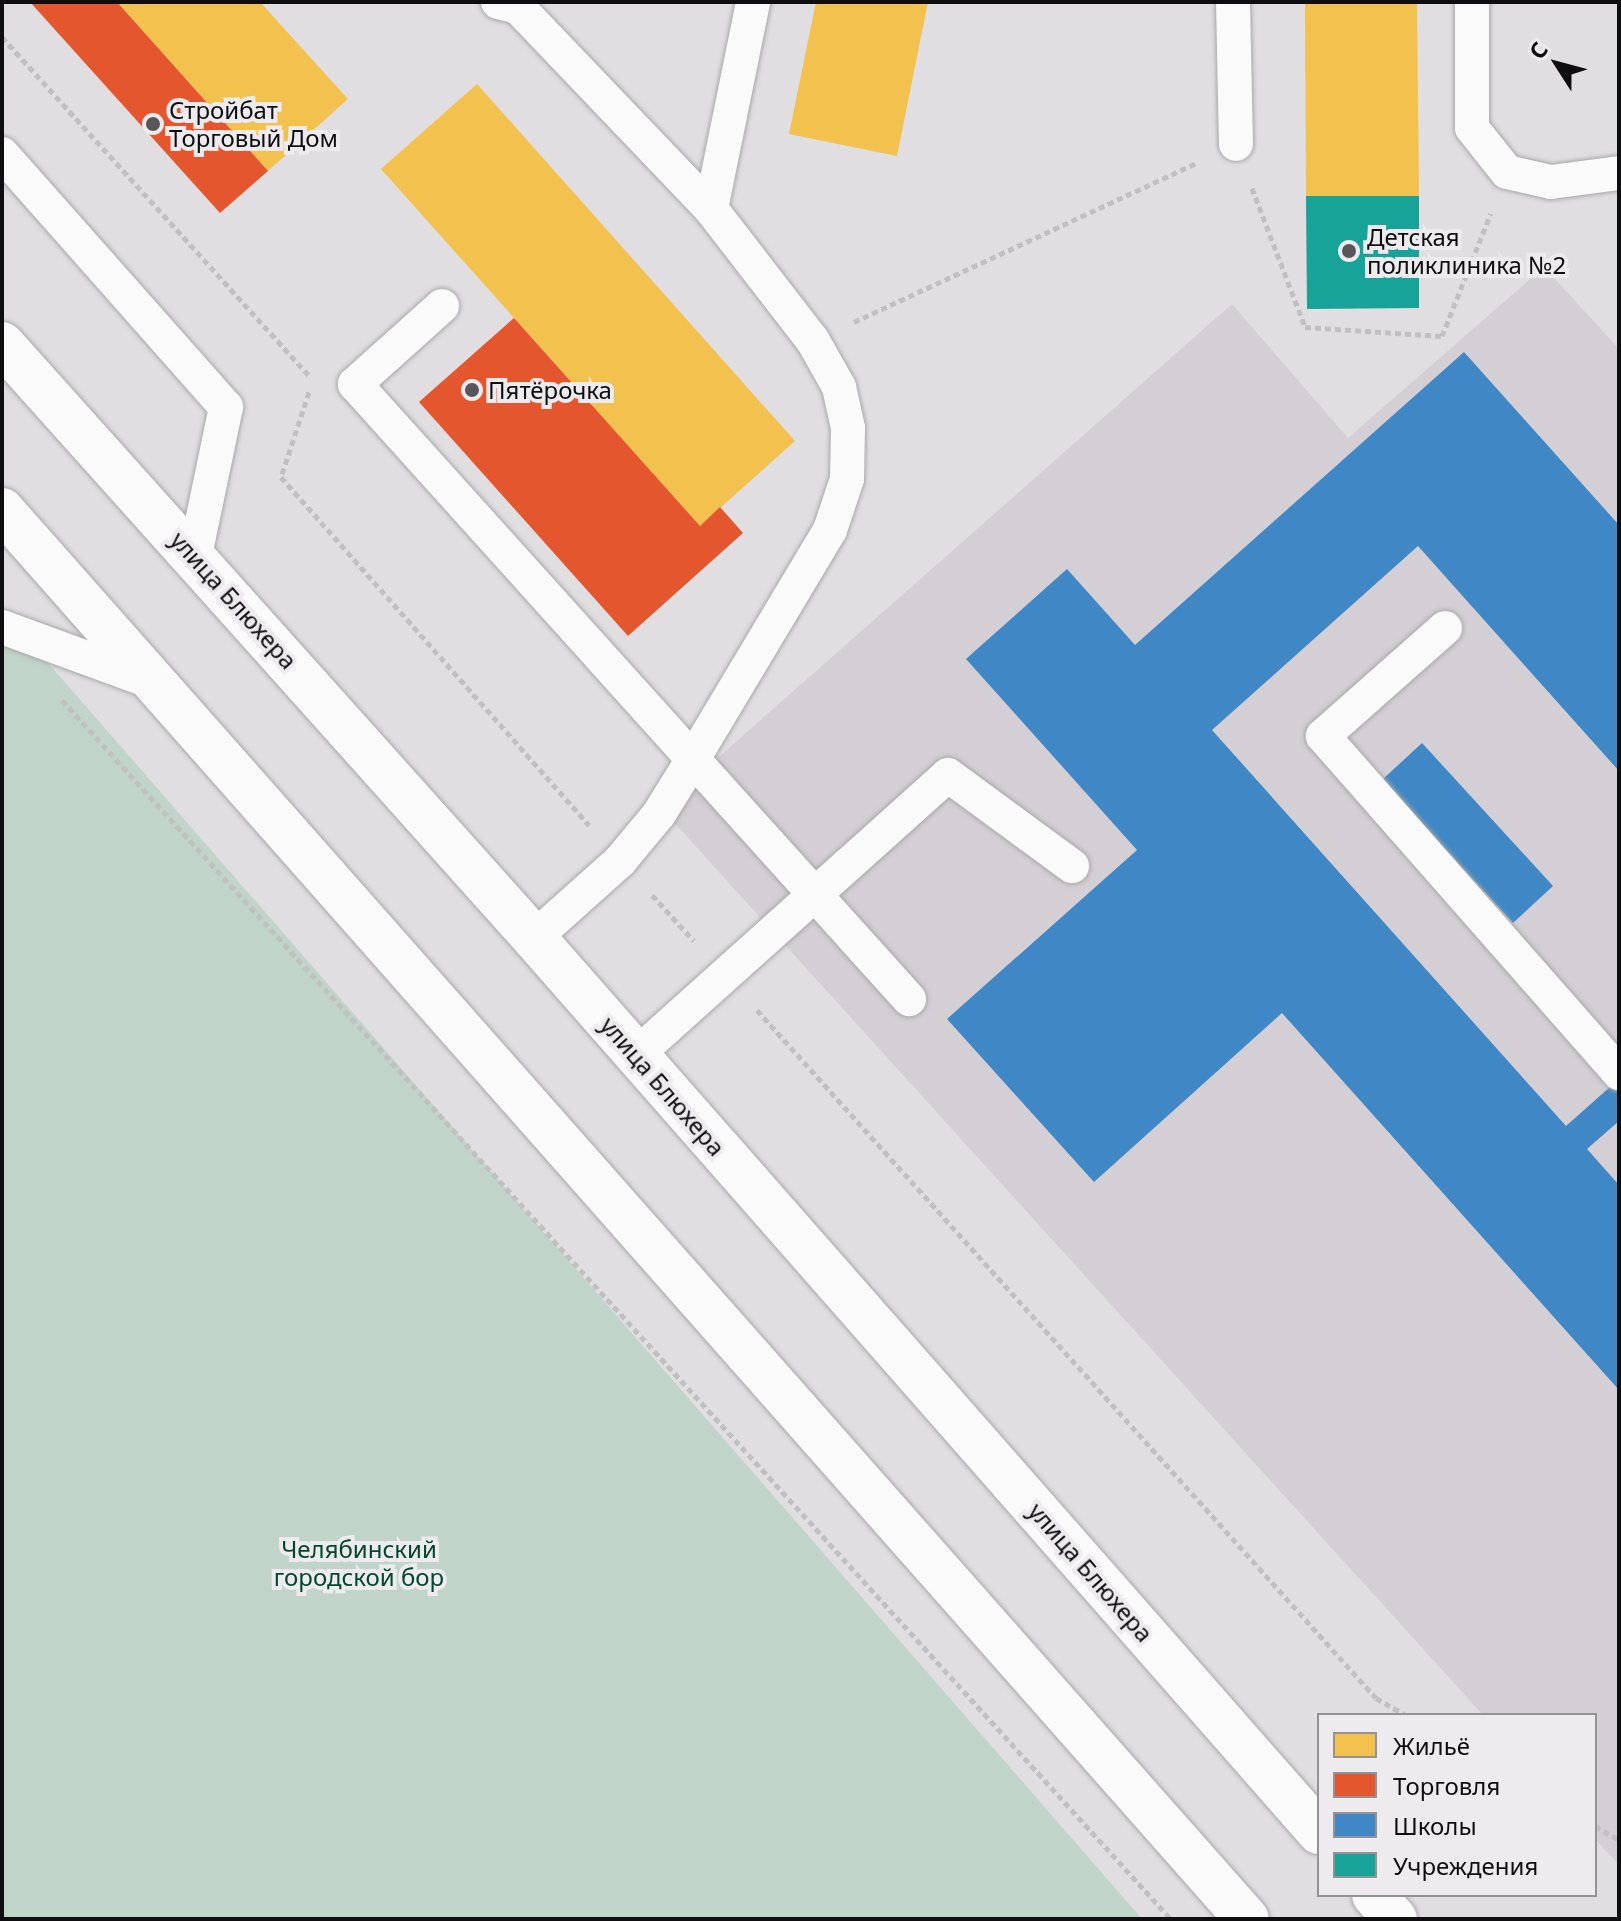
<!DOCTYPE html>
<html>
<head>
<meta charset="utf-8">
<style>
  body { margin:0 }
  #map { position:relative; width:1621px; height:1921px; overflow:hidden; background:#e0dee1; font-family:"Noto Sans",sans-serif }
  div>[style] { position:absolute }
  [style*='--x'] { left:calc(var(--x)*1px); top:calc(var(--y)*1px); width:calc(var(--w)*1px); rotate:calc(var(--a)*1deg) }
  .built>* { inset:0; background:#d4ced5 }
  .green>* { inset:0; background:#c0d4c9 }
  .homes>* { inset:0; background:#f2c14e }
  .shops>* { inset:0; background:#e4572e }
  .schools>* { inset:0; background:#3f88c5 }
  .public>* { inset:0; background:#17a398 }
  .path>* { height:5px; margin-top:-2.5px; transform-origin:0; background:repeating-linear-gradient(90deg,#c0c0c1 0 6px,transparent 0 10px) }
  .roads { filter:drop-shadow(0 0 2px #a9a8a9) drop-shadow(0 0 2px #a9a8a9) }
  .lane>* { height:34px; margin:-17px; padding:0 17px; transform-origin:17px; border-radius:17px; background:#fafafa }
  .primary>* { height:44px; margin:-22px; padding:0 22px; transform-origin:22px; border-radius:22px; background:#fafafa }
  .dots>* { width:22px; height:22px; translate:-50% -50%; box-sizing:border-box; border:4px solid #eeebef; border-radius:50% }
  span { translate:-50% -50%; white-space:nowrap; text-align:center; line-height:1.15; -webkit-text-stroke:8px #eeebef; paint-order:stroke }
  .poi-label { font-size:24px; color:#0e0d0f }
  .left { translate:0 -50%; text-align:left }
  .street-label { font-size:24px; color:#0e0d0f }
  .park-label { font-size:24px; color:#02472d }
  .frame { position:absolute; inset:0; border:4px solid #0e0d0f; pointer-events:none }
  .legend { position:absolute; left:1317px; top:1713px; width:280px; height:184px; box-sizing:border-box; background:#eeebef; border:2px solid #949295; margin:0; padding:10px 14px; list-style:none; font-size:24px; color:#0e0d0f }
  .legend li { display:flex; align-items:center; gap:16px; height:40px }
  .legend b { width:40px; border:2px solid #949295 }
  .north { position:absolute; left:1517px; top:24px; width:80px; height:80px; -webkit-text-stroke:6px #eeebef; paint-order:stroke; rotate:306deg; font-size:22px; font-weight:700; line-height:32px; text-align:center; color:#0e0d0f }
  .north::after { content:''; display:block; margin:auto; width:28px; height:36px; background:#0e0d0f; clip-path:polygon(50% 0,100% 100%,50% 72%,0 100%) }
</style>
</head>
<body>
<div id="map">
  <div class="built">
    <i style="clip-path:polygon(1544px 267px,1619px 349px,1619px 1865px,1595px 1839px,1595px 1715px,1483px 1715px,661px 808px,1232px 304px,1348px 438px)"></i>
  </div>
  <div class="green">
    <i style="clip-path:polygon(2px 610px,1142px 1919px,2px 1919px)"></i>
  </div>
  <div class="homes">
    <i style="clip-path:polygon(117px 2px,260px 2px,348px 99px,268px 171px)"></i>
    <i style="clip-path:polygon(816px 2px,928px 2px,897px 156px,789px 134px)"></i>
    <i style="clip-path:polygon(1305px 2px,1417px 2px,1419px 196px,1306px 196px)"></i>
    <i style="clip-path:polygon(477px 84px,795px 441px,700px 526px,381px 169px)"></i>
  </div>
  <div class="shops">
    <i style="clip-path:polygon(30px 2px,117px 2px,268px 171px,220px 213px)"></i>
    <i style="clip-path:polygon(514px 318px,700px 526px,720px 507px,743px 533px,628px 636px,419px 402px)"></i>
  </div>
  <div class="schools">
    <i style="clip-path:polygon(1464px 352px,1619px 525px,1619px 771px,1418px 546px,1212px 730px,1566px 1126px,1619px 1079px,1619px 1121px,1587px 1149px,1619px 1185px,1619px 1390px,1282px 1013px,1094px 1182px,947px 1019px,1137px 850px,966px 659px,1067px 569px,1135px 645px)"></i>
    <i style="clip-path:polygon(1422px 743px,1553px 886px,1513px 923px,1382px 780px)"></i>
  </div>
  <div class="public">
    <i style="clip-path:polygon(1306px 196px,1419px 196px,1419px 308px,1307px 309px)"></i>
  </div>
  <div class="path">
    <i style="--x:2;--y:37;--w:457;--a:47.8"></i>
    <i style="--x:1252;--y:188;--w:149;--a:69.1"></i>
    <i style="--x:1305;--y:327;--w:137;--a:3.8"></i>
    <i style="--x:1442;--y:336;--w:132;--a:-68.3"></i>
    <i style="--x:854;--y:322;--w:378;--a:-24.9"></i>
    <i style="--x:309;--y:392;--w:89;--a:108.2"></i>
    <i style="--x:281;--y:477;--w:465;--a:48.5"></i>
    <i style="--x:62;--y:700;--w:1648;--a:47.71"></i>
    <i style="--x:652;--y:895;--w:62;--a:47.6"></i>
    <i style="--x:757;--y:1010;--w:925;--a:48.02"></i>
    <i style="--x:1376;--y:1698;--w:34;--a:30"></i>
    <i style="--x:1595;--y:1826;--w:28;--a:30"></i>
  </div>
  <div class="roads">
    <div class="lane">
      <i style="--x:498;--y:2;--w:21;--a:14"></i>
      <i style="--x:518;--y:7;--w:279;--a:46.3"></i>
      <i style="--x:711;--y:209;--w:167;--a:52.3"></i>
      <i style="--x:813;--y:341;--w:53;--a:60.5"></i>
      <i style="--x:839;--y:387;--w:42;--a:77.6"></i>
      <i style="--x:848;--y:428;--w:51;--a:91.1"></i>
      <i style="--x:847;--y:479;--w:54;--a:108.4"></i>
      <i style="--x:830;--y:530;--w:267;--a:120.9"></i>
      <i style="--x:693;--y:759;--w:65;--a:121.7"></i>
      <i style="--x:659;--y:814;--w:61;--a:129.7"></i>
      <i style="--x:620;--y:861;--w:115;--a:138.2"></i>
      <i style="--x:1233;--y:2;--w:142;--a:88.8"></i>
      <i style="--x:1472;--y:2;--w:126;--a:90"></i>
      <i style="--x:1472;--y:128;--w:56;--a:51.5"></i>
      <i style="--x:1507;--y:172;--w:45;--a:12.8"></i>
      <i style="--x:1551;--y:182;--w:69;--a:-7.5"></i>
      <i style="--x:2;--y:154;--w:338;--a:48.5"></i>
      <i style="--x:226;--y:407;--w:152;--a:101.8"></i>
      <i style="--x:711;--y:209;--w:211;--a:-78.5"></i>
      <i style="--x:442;--y:306;--w:117;--a:138.1"></i>
      <i style="--x:355;--y:384;--w:828;--a:47.99"></i>
      <i style="--x:2;--y:627;--w:160;--a:20.1"></i>
      <i style="--x:1445;--y:628;--w:163;--a:138.5"></i>
      <i style="--x:1323;--y:736;--w:449;--a:48.7"></i>
      <i style="--x:636;--y:1055;--w:419;--a:-41.9"></i>
      <i style="--x:948;--y:775;--w:154;--a:36.3"></i>
    </div>
    <div class="primary">
      <i style="--x:2;--y:344;--w:797;--a:48.15"></i>
      <i style="--x:534;--y:938;--w:1190;--a:48.71"></i>
      <i style="--x:2;--y:510;--w:1880;--a:48.54"></i>
      <i style="--x:1374;--y:1895;--w:32;--a:49"></i>
    </div>
  </div>
  <div class="dots">
    <i style="left:153px;top:124px;background:#585658"></i>
    <i style="left:1349px;top:251px;background:#585658"></i>
    <i style="left:472px;top:390px;background:#585658"></i>
  </div>
  <div class="poi-label">
    <span class="left" style="left:169px;top:124px">Стройбат<br>Торговый Дом</span>
    <span class="left" style="left:1367px;top:251px">Детская<br>поликлиника №2</span>
    <span class="left" style="left:488px;top:390px">Пятёрочка</span>
  </div>
  <div class="street-label">
    <span style="left:234px;top:600px;rotate:48deg">улица Блюхера</span>
    <span style="left:663px;top:1086px;rotate:49deg">улица Блюхера</span>
    <span style="left:1091px;top:1572px;rotate:49deg">улица Блюхера</span>
  </div>
  <div class="park-label">
    <span style="left:359px;top:1563px">Челябинский<br>городской бор</span>
  </div>
  <div class="frame"></div>
  <ul class="legend">
  <li><b style="height:22px;background:#f2c14e"></b>Жильё</li>
  <li><b style="height:22px;background:#e4572e"></b>Торговля</li>
  <li><b style="height:22px;background:#3f88c5"></b>Школы</li>
  <li><b style="height:22px;background:#17a398"></b>Учреждения</li>
  </ul>
  <div class="north">С</div>
</div>
</body>
</html>
